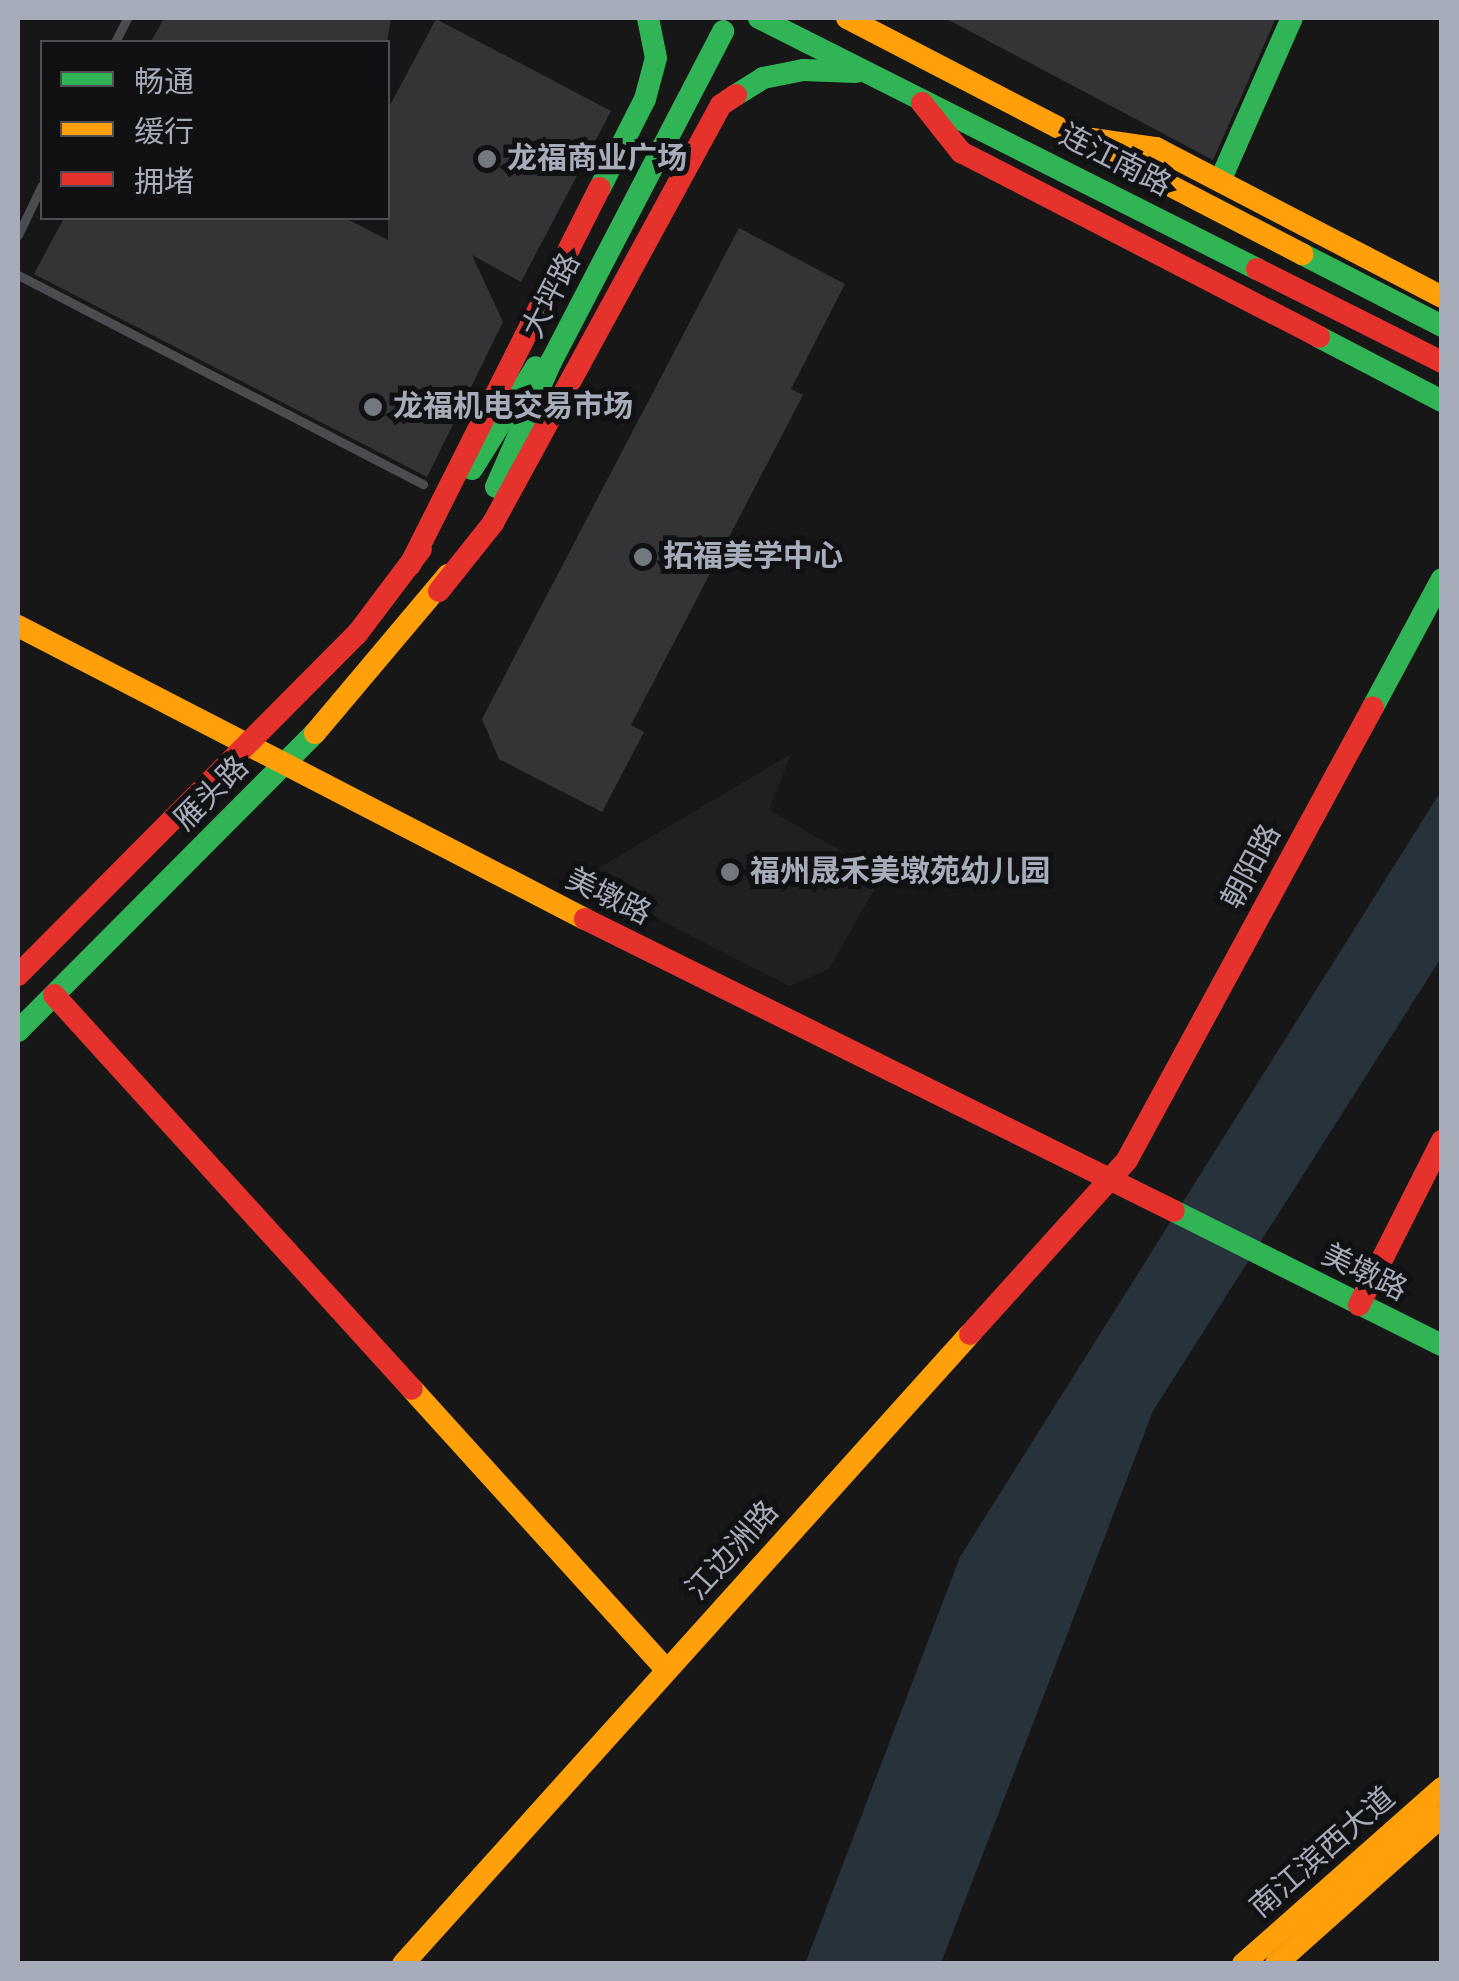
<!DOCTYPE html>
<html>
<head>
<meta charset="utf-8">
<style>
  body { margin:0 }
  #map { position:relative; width:1459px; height:1981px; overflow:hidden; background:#171717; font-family:"Alegreya Sans","Noto Sans SC",sans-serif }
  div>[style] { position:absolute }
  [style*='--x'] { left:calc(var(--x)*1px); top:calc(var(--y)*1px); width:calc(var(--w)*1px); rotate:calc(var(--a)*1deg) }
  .built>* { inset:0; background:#202023 }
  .water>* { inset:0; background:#28323a }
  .building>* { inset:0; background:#343436 }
  .lane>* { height:9px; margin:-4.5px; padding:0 4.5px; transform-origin:4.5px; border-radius:4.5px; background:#4a4c50 }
  .fast>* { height:22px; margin:-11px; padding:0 11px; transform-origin:11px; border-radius:11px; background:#30b455 }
  .slow>* { height:22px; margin:-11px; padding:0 11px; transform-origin:11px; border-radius:11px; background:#ff9f0a }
  .jam>* { height:22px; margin:-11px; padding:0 11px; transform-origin:11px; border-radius:11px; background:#e5322d }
  .dots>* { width:28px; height:28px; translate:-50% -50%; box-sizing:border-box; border:5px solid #111113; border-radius:50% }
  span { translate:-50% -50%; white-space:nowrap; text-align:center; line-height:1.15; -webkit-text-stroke:10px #111113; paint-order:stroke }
  .poi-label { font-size:30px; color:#a6acb9; font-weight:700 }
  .left { translate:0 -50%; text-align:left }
  .street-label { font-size:30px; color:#a6acb9 }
  .frame { position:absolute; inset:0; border:20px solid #a6acb9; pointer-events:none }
  .legend { position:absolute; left:40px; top:40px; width:350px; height:180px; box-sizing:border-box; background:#111113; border:2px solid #4d4f55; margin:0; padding:12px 18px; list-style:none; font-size:30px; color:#a6acb9 }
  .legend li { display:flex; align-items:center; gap:20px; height:50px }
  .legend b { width:50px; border:2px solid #4d4f55 }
</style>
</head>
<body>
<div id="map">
  <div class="built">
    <i style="clip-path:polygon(791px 754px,769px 810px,866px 865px,874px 890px,829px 969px,789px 986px,580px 879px)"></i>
  </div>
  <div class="water">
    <i style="clip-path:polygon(1441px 791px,1441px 958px,1153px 1411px,941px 1963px,805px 1964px,960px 1557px)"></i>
  </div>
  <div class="building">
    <i style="clip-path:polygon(164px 18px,391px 18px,387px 42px,151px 42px)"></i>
    <i style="clip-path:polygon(945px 18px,1276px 18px,1213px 160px)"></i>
    <i style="clip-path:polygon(436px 19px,611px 111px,521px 282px,472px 255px,503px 322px,427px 477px,34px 274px,64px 218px,345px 218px,388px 240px,388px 109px)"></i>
    <i style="clip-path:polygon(739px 228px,845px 284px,791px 389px,803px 395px,631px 725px,644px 732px,602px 812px,499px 759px,482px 719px)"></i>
  </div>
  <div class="lane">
    <i style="--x:115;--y:42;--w:27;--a:-63"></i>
    <i style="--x:18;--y:235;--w:55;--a:-64.4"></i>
    <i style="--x:18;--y:275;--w:456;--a:27.3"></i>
  </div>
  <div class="fast">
    <i style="--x:759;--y:18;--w:558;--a:26.75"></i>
    <i style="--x:736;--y:95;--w:32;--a:-32"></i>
    <i style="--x:763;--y:78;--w:41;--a:-11.3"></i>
    <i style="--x:803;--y:70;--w:53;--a:2.2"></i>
    <i style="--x:1220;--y:181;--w:178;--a:-66.2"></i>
    <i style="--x:600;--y:188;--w:100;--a:-63.2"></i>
    <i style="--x:645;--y:99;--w:42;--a:-75"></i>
    <i style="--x:656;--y:58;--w:41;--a:-101.3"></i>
    <i style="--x:1302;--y:254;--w:157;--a:27.2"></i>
    <i style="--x:1319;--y:337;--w:139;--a:27.5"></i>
    <i style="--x:472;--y:469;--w:120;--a:-57.9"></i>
    <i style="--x:496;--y:487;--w:137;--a:-66.3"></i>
    <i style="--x:551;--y:362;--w:373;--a:-62.5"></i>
    <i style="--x:1373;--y:707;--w:145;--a:-61.7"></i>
    <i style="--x:18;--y:1031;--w:421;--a:-45.1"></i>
    <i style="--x:1174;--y:1211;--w:300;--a:26.6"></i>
  </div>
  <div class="slow">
    <i style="--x:847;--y:18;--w:513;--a:27.41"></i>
    <i style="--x:1092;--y:139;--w:65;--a:8"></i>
    <i style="--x:1156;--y:148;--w:322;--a:27.5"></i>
    <i style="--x:18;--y:626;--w:638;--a:27.33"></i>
    <i style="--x:315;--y:733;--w:207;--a:-49.9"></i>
    <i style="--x:412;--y:1389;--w:378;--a:47.8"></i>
    <i style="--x:403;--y:1964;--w:848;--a:-48.01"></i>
    <i style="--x:1243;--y:1964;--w:266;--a:-41.5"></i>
    <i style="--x:1276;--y:1964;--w:222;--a:-41.7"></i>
  </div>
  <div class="jam">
    <i style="--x:922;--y:103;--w:63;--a:51.5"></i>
    <i style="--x:961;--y:152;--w:403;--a:27.3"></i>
    <i style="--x:1257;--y:269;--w:207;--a:26.7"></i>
    <i style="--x:410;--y:565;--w:422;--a:-63.3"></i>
    <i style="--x:439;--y:591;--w:87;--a:-51.5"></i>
    <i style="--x:493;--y:523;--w:476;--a:-61.4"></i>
    <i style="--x:721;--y:105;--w:18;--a:-34"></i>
    <i style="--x:585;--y:919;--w:657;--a:26.37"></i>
    <i style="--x:18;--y:975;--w:481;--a:-45.2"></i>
    <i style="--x:357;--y:634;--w:106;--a:-53"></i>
    <i style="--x:54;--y:995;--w:532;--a:47.74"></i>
    <i style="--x:1359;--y:1305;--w:184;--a:-63.2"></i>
    <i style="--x:970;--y:1334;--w:234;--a:-47.9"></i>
    <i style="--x:1127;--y:1160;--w:515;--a:-61.5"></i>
  </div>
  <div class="dots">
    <i style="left:487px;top:159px;background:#747880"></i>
    <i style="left:373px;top:407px;background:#747880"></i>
    <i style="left:643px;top:557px;background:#747880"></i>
    <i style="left:730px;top:872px;background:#747880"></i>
  </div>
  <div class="poi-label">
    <span class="left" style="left:507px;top:159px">龙福商业广场</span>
    <span class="left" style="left:393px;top:407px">龙福机电交易市场</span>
    <span class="left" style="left:663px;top:557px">拓福美学中心</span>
    <span class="left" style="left:750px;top:872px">福州晟禾美墩苑幼儿园</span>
  </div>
  <div class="street-label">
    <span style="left:1115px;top:161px;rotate:27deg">连江南路</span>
    <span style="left:552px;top:296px;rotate:-63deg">大坪路</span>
    <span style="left:212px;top:794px;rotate:-45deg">雁头路</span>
    <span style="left:1252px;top:867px;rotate:-62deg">朝阳路</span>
    <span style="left:608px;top:897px;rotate:26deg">美墩路</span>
    <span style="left:1364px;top:1273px;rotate:26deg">美墩路</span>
    <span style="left:733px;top:1551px;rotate:-48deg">江边洲路</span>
    <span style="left:1323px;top:1853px;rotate:-41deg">南江滨西大道</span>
  </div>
  <div class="frame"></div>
  <ul class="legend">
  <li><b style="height:12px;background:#30b455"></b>畅通</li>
  <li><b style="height:12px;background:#ff9f0a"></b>缓行</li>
  <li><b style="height:12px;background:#e5322d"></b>拥堵</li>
  </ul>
</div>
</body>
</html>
